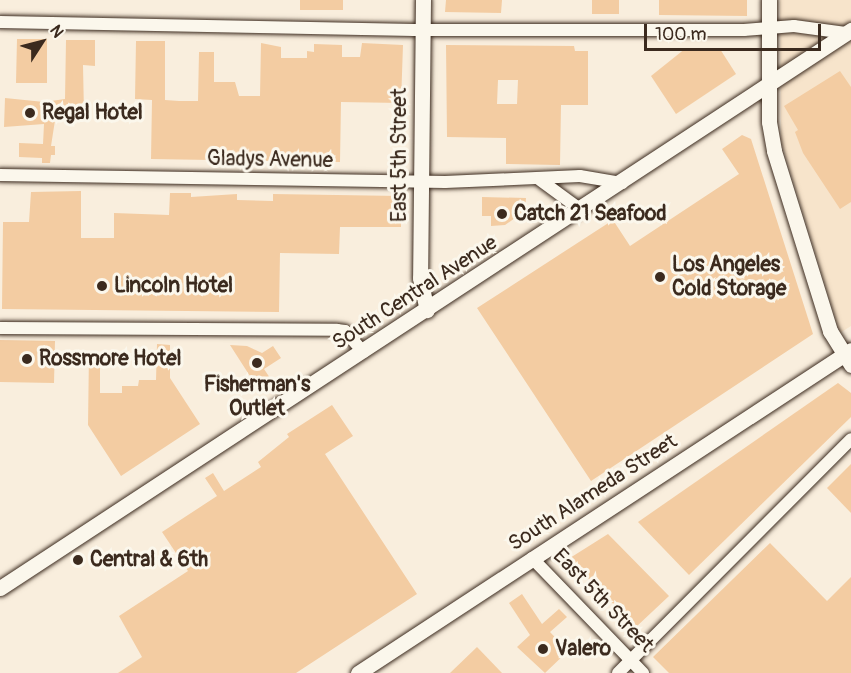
<!DOCTYPE html>
<html>
<head>
<meta charset="utf-8">
<style>
  body { margin:0 }
  #map { position:relative; width:851px; height:673px; overflow:hidden; background:#f9eedd; font-family:Pangolin,sans-serif }
  div>[style] { position:absolute }
  [style*='--x'] { left:calc(var(--x)*1px); top:calc(var(--y)*1px); width:calc(var(--w)*1px); rotate:calc(var(--a)*1deg) }
  .built>* { inset:0; background:#f7e4cb }
  .building>* { inset:0; background:#f3cca2 }
  .roads { filter:drop-shadow(0 0 2px #3b2a1e) drop-shadow(0 0 2px #3b2a1e) }
  .minor>* { height:12px; margin:-6px; padding:0 6px; transform-origin:6px; border-radius:6px; background:#fbf7ec }
  .major>* { height:15px; margin:-7.5px; padding:0 7.5px; transform-origin:7.5px; border-radius:7.5px; background:#fbf7ec }
  .dots>* { width:16px; height:16px; translate:-50% -50%; box-sizing:border-box; border:3px solid #fbf7ec; border-radius:50% }
  span { translate:-50% -50%; white-space:nowrap; text-align:center; line-height:1.15; -webkit-text-stroke:6px #fbf7ec; paint-order:stroke }
  .poi-label { font-size:21px; color:#3b2a1e; font-weight:700 }
  .left { translate:0 -50%; text-align:left }
  .street-label { font-size:21px; color:#3b2a1e }
  .north { position:absolute; left:12px; top:12px; width:60px; height:60px; -webkit-text-stroke:4px #fbf7ec; paint-order:stroke; rotate:54deg; font-size:16px; font-weight:700; line-height:24px; text-align:center; color:#3b2a1e }
  .north::after { content:''; display:block; margin:auto; width:21px; height:27px; background:#3b2a1e; clip-path:polygon(50% 0,100% 100%,50% 72%,0 100%) }
  .scale { position:absolute; left:644px; top:24px; width:177px; height:27px; box-sizing:border-box; border:3px solid #3b2a1e; border-top:0; padding-left:8px; font-size:18px; line-height:21px; white-space:nowrap; color:#3b2a1e; -webkit-text-stroke:4px #fbf7ec; paint-order:stroke }
</style>
</head>
<body>
<div id="map">
  <div class="built">
    <i style="clip-path:polygon(780px 0,851px 0,851px 326px,840px 333px,781px 141px)"></i>
  </div>
  <div class="building">
    <i style="clip-path:polygon(300px 0,343px 0,343px 10px,300px 10px)"></i>
    <i style="clip-path:polygon(446px 0,502px 0,501px 13px,445px 12px)"></i>
    <i style="clip-path:polygon(592px 0,619px 0,619px 14px,592px 14px)"></i>
    <i style="clip-path:polygon(659px 0,747px 0,747px 16px,659px 15px)"></i>
    <i style="clip-path:polygon(17px 39px,47px 39px,47px 83px,16px 83px)"></i>
    <i style="clip-path:polygon(66px 40px,95px 40px,95px 66px,83px 65px,84px 114px,56px 114px,51px 146px,55px 146px,55px 155px,51px 155px,50px 163px,42px 163px,42px 158px,19px 157px,19px 143px,43px 144px,44px 124px,4px 127px,5px 98px,44px 102px,65px 99px)"></i>
    <i style="clip-path:polygon(136px 41px,165px 41px,165px 100px,179px 101px,198px 101px,199px 52px,214px 52px,214px 82px,235px 82px,239px 96px,260px 96px,261px 43px,281px 47px,281px 58px,307px 58px,307px 51px,314px 52px,314px 44px,342px 45px,342px 57px,360px 57px,362px 43px,403px 45px,401px 103px,341px 102px,340px 162px,151px 159px,152px 100px,135px 99px)"></i>
    <i style="clip-path:polygon(evenodd,446px 45px,574px 46px,575px 51px,588px 51px,588px 105px,561px 105px,560px 165px,506px 164px,506px 138px,447px 137px,446px 45px,498px 80px,518px 80px,517px 104px,497px 104px,498px 80px)"></i>
    <i style="clip-path:polygon(686px 48px,720px 49px,736px 74px,676px 114px,651px 76px)"></i>
    <i style="clip-path:polygon(840px 71px,851px 87px,851px 202px,840px 209px,803px 153px,795px 132px,798px 130px,784px 106px)"></i>
    <i style="clip-path:polygon(742px 135px,751px 139px,813px 334px,591px 481px,477px 308px,613px 220px,630px 246px,739px 174px,722px 149px)"></i>
    <i style="clip-path:polygon(81px 191px,81px 238px,114px 238px,114px 213px,169px 215px,170px 193px,191px 193px,191px 197px,237px 194px,237px 200px,273px 201px,273px 194px,401px 196px,401px 227px,340px 227px,339px 254px,280px 253px,279px 312px,2px 309px,3px 222px,29px 222px,31px 192px)"></i>
    <i style="clip-path:polygon(482px 197px,526px 198px,525px 211px,505px 225px,491px 226px,491px 216px,482px 216px)"></i>
    <i style="clip-path:polygon(0 340px,55px 341px,54px 383px,0 382px)"></i>
    <i style="clip-path:polygon(157px 344px,170px 345px,170px 378px,200px 424px,121px 476px,88px 425px,89px 352px,100px 353px,100px 393px,122px 393px,122px 386px,138px 386px,139px 380px,156px 380px)"></i>
    <i style="clip-path:polygon(230px 345px,247px 346px,262px 353px,273px 346px,281px 358px,264px 369px,270px 378px,257px 387px)"></i>
    <i style="clip-path:polygon(838px 383px,851px 393px,851px 417px,689px 575px,638px 522px)"></i>
    <i style="clip-path:polygon(332px 405px,353px 436px,325px 454px,417px 594px,296px 673px,118px 673px,142px 657px,119px 616px,188px 571px,162px 532px,217px 496px,205px 478px,213px 473px,224px 491px,261px 467px,258px 462px,289px 437px,287px 434px)"></i>
    <i style="clip-path:polygon(851px 464px,851px 513px,827px 488px)"></i>
    <i style="clip-path:polygon(608px 534px,669px 596px,636px 627px,577px 567px,571px 572px,562px 563px)"></i>
    <i style="clip-path:polygon(770px 543px,827px 601px,851px 577px,851px 673px,669px 673px,653px 657px)"></i>
    <i style="clip-path:polygon(522px 594px,542px 624px,559px 609px,567px 617px,550px 632px,568px 651px,545px 673px,517px 647px,530px 635px,509px 603px)"></i>
    <i style="clip-path:polygon(477px 647px,502px 673px,450px 673px)"></i>
  </div>
  <div class="roads">
    <div class="minor">
      <i style="--x:0;--y:22;--w:414;--a:1.1"></i>
      <i style="--x:414;--y:30;--w:330;--a:0"></i>
      <i style="--x:744;--y:30;--w:50;--a:-4.6"></i>
      <i style="--x:794;--y:26;--w:52;--a:7.7"></i>
      <i style="--x:0;--y:175;--w:445;--a:0.9"></i>
      <i style="--x:445;--y:182;--w:135;--a:-2.5"></i>
      <i style="--x:580;--y:176;--w:43;--a:9.5"></i>
      <i style="--x:540;--y:180;--w:51;--a:36.2"></i>
      <i style="--x:0;--y:328;--w:337;--a:0.3"></i>
      <i style="--x:337;--y:330;--w:8;--a:7"></i>
      <i style="--x:345;--y:331;--w:28;--a:49"></i>
      <i style="--x:532;--y:558;--w:160;--a:46"></i>
      <i style="--x:618;--y:673;--w:330;--a:-45.1"></i>
    </div>
    <div class="major">
      <i style="--x:423;--y:0;--w:278;--a:90.6"></i>
      <i style="--x:420;--y:278;--w:33;--a:78"></i>
      <i style="--x:769;--y:0;--w:122;--a:90"></i>
      <i style="--x:769;--y:122;--w:29;--a:80"></i>
      <i style="--x:774;--y:151;--w:189;--a:72.7"></i>
      <i style="--x:830;--y:331;--w:40;--a:58"></i>
      <i style="--x:0;--y:588;--w:1018;--a:-33.25"></i>
      <i style="--x:358;--y:673;--w:589;--a:-33.23"></i>
    </div>
  </div>
  <div class="dots">
    <i style="left:30px;top:113px;background:#3b2a1e"></i>
    <i style="left:502px;top:214px;background:#3b2a1e"></i>
    <i style="left:660px;top:277px;background:#3b2a1e"></i>
    <i style="left:102px;top:286px;background:#3b2a1e"></i>
    <i style="left:27px;top:359px;background:#3b2a1e"></i>
    <i style="left:257px;top:363px;background:#3b2a1e"></i>
    <i style="left:78px;top:560px;background:#3b2a1e"></i>
    <i style="left:543px;top:649px;background:#3b2a1e"></i>
  </div>
  <div class="poi-label">
    <span class="left" style="left:42px;top:113px">Regal Hotel</span>
    <span class="left" style="left:514px;top:214px">Catch 21 Seafood</span>
    <span class="left" style="left:672px;top:277px">Los Angeles<br>Cold Storage</span>
    <span class="left" style="left:114px;top:286px">Lincoln Hotel</span>
    <span class="left" style="left:39px;top:359px">Rossmore Hotel</span>
    <span style="left:257px;top:397px">Fisherman's<br>Outlet</span>
    <span class="left" style="left:90px;top:560px">Central &amp; 6th</span>
    <span class="left" style="left:555px;top:649px">Valero</span>
  </div>
  <div class="street-label">
    <span style="left:400px;top:155px;rotate:-90deg">East 5th Street</span>
    <span style="left:270px;top:160px;rotate:1deg">Gladys Avenue</span>
    <span style="left:415px;top:293px;rotate:-33deg">South Central Avenue</span>
    <span style="left:593px;top:493px;rotate:-33deg">South Alameda Street</span>
    <span style="left:603px;top:601px;rotate:46deg">East 5th Street</span>
  </div>
  <div class="north">N</div>
  <div class="scale">100 m</div>
</div>
</body>
</html>
